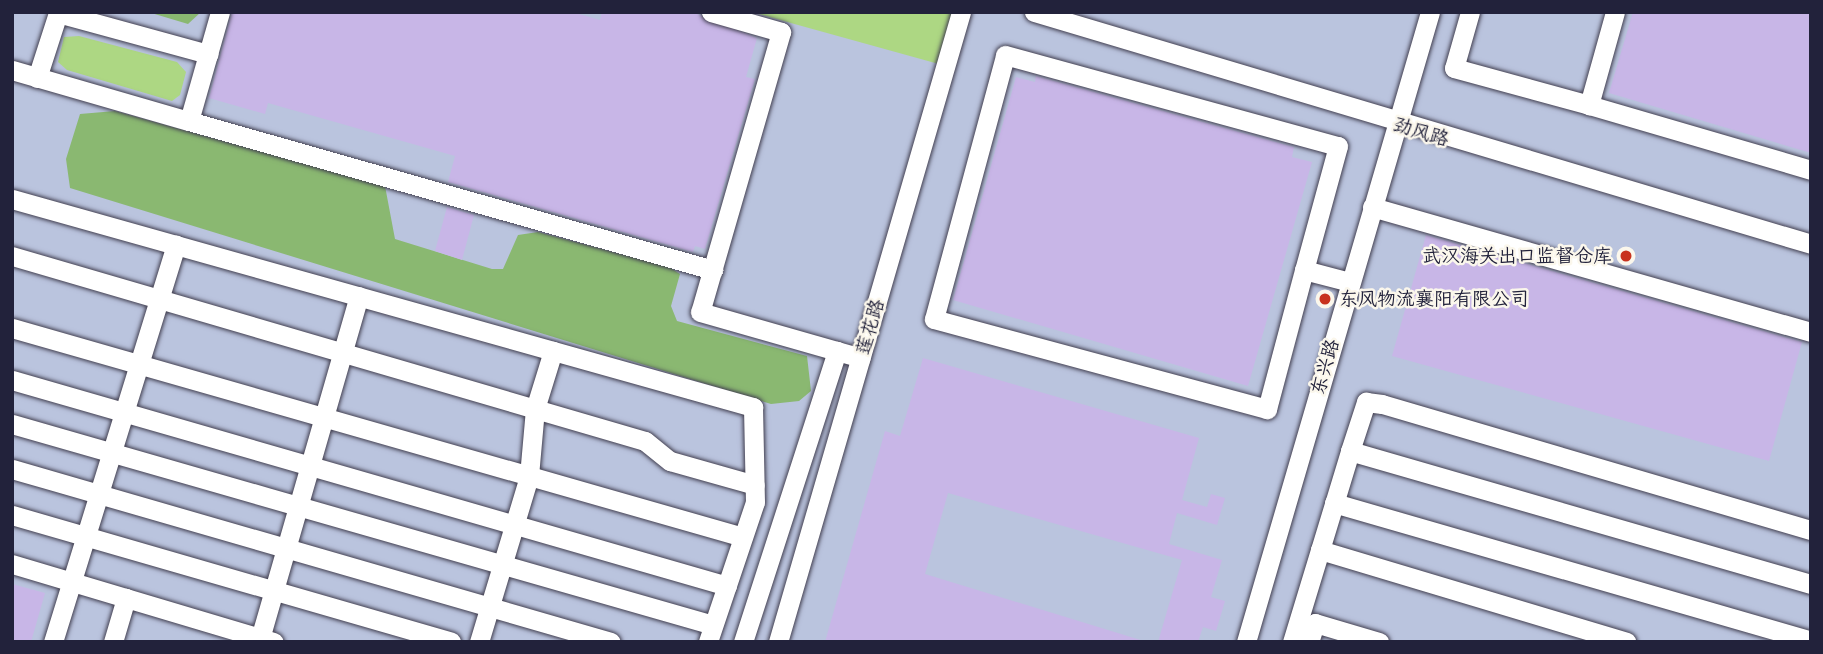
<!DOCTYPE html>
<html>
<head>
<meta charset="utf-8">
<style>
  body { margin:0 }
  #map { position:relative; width:1823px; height:654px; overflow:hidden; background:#f4e4c9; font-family:"Shantell Sans","LXGW WenKai TC",sans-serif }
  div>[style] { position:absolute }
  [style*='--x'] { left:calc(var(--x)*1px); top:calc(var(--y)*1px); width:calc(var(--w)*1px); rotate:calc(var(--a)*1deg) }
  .industrial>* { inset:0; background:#bac4de }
  .green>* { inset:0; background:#add783 }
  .forest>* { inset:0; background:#8ab871 }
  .building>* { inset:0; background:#c8b6e7 }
  .roads { filter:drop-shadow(0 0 2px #423f50) drop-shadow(0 0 2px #423f50) }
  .minor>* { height:19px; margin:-9.5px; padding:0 9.5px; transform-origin:9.5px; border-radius:9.5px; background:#fff }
  .dots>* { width:19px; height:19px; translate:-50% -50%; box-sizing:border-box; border:4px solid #fbf7ec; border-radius:50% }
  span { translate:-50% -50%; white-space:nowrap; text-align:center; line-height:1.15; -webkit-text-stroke:5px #fbf7ec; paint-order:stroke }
  .street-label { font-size:19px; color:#22223b }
  .poi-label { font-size:19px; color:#22223b }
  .right { translate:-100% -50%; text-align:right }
  .left { translate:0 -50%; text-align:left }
  .frame { position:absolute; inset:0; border:14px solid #22223b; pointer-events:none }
</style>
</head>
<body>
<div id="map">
  <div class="industrial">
    <i style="clip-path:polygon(12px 12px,1811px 12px,1811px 642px,12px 642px)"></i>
  </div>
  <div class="green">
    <i style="clip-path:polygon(751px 12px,961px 12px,946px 66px)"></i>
    <i style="clip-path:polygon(79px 36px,177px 62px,186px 72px,180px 95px,172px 101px,67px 70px,58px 62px,64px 37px)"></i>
  </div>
  <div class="forest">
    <i style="clip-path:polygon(148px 12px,201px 12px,188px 24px)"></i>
    <i style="clip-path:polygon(115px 111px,385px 186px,395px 239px,492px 269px,503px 269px,518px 235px,538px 232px,669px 267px,680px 274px,671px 306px,677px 321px,807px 356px,811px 391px,799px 401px,771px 404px,70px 188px,66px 159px,80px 114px)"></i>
  </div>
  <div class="building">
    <i style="clip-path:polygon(232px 12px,572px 12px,600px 20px,602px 12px,692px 12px,757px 38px,746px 77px,755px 79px,705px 249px,695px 246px,693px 252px,448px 182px,455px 156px,268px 103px,265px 114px,209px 98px)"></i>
    <i style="clip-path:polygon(1633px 12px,1811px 12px,1811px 153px,1609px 93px)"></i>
    <i style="clip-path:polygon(1036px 76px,1294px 147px,1292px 157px,1312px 162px,1248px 386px,953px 300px,1016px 77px,1035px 82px)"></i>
    <i style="clip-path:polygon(447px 207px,474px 215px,462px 260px,435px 251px)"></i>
    <i style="clip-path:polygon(1426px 235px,1802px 342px,1769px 461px,1392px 356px)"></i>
    <i style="clip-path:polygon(923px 358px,1199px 438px,1182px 500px,1207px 507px,1211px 494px,1225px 498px,1217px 525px,1177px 513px,1169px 544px,1222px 560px,1211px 597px,1225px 601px,1216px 631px,1203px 627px,1198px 642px,1158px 642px,1182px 560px,948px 493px,925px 574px,1147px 642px,825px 642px,885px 431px,900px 436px)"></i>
    <i style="clip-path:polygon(12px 584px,45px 593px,31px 642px,12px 642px)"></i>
  </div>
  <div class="roads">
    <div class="minor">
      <i style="--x:220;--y:12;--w:113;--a:105.9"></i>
      <i style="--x:189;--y:121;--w:545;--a:15.87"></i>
      <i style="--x:711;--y:12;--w:73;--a:15.9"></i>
      <i style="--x:781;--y:32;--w:291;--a:106.1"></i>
      <i style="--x:700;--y:312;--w:167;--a:15.9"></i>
      <i style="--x:1034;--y:12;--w:811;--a:16.62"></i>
      <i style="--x:1470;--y:12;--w:58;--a:105.9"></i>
      <i style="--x:1454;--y:68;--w:140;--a:15.3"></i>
      <i style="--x:1615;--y:12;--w:97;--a:105.6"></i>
      <i style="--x:1589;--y:105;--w:231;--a:16.3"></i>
      <i style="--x:12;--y:70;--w:184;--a:16.1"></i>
      <i style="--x:37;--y:78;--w:68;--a:-72.1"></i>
      <i style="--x:58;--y:13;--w:156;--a:15.3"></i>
      <i style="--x:12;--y:199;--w:770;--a:15.68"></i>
      <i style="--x:753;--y:407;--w:95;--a:88.8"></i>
      <i style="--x:755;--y:502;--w:148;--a:108.6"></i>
      <i style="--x:1372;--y:207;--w:456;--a:15.9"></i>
      <i style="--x:12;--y:256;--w:659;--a:16.29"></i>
      <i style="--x:645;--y:441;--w:32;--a:39"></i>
      <i style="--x:670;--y:461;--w:88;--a:15.8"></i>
      <i style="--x:1304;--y:270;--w:144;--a:104.9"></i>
      <i style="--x:1267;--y:409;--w:345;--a:-164.9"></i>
      <i style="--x:934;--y:319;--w:273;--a:-74.9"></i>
      <i style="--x:1005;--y:55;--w:345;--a:15.3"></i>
      <i style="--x:1338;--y:146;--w:129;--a:105.3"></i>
      <i style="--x:1304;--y:270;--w:48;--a:14.6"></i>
      <i style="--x:12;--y:328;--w:760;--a:15.96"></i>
      <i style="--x:12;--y:380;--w:744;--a:16.07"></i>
      <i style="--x:12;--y:424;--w:729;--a:16"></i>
      <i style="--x:1350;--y:451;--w:52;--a:-71.9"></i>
      <i style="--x:1366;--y:402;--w:16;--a:7"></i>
      <i style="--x:1382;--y:404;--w:447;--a:16.4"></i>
      <i style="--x:12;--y:469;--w:623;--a:16.11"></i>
      <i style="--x:1334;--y:503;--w:497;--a:16.1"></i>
      <i style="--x:12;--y:515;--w:457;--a:16.1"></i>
      <i style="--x:1320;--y:550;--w:103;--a:-73.1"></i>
      <i style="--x:1350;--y:451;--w:480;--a:16.1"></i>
      <i style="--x:12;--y:564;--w:273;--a:16.6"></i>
      <i style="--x:53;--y:642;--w:416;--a:-72.8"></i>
      <i style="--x:113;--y:642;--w:46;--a:-73.5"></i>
      <i style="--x:259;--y:642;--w:360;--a:-73.9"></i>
      <i style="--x:479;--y:642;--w:173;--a:-73.2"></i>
      <i style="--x:529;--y:476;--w:67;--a:-84.9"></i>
      <i style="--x:535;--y:409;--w:61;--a:-72.8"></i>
      <i style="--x:743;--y:642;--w:306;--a:-72.1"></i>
      <i style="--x:778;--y:642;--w:656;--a:-73.8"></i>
      <i style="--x:1246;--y:642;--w:656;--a:-73.72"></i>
      <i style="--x:1292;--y:642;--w:96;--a:-73.1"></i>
      <i style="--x:1320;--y:550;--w:320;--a:16.7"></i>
      <i style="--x:1309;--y:642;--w:20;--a:-72"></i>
      <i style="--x:1315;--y:623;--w:67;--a:16.5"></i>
    </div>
  </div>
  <div class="dots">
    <i style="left:1626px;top:256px;background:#c8321e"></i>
    <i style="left:1325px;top:299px;background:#c8321e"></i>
  </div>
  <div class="street-label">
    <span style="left:1421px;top:132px;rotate:16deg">劲风路</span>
    <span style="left:870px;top:327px;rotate:-74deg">莲花路</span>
    <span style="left:1325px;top:367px;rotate:-74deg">东兴路</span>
  </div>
  <div class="poi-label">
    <span class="right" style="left:1612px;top:256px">武汉海关出口监督仓库</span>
    <span class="left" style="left:1339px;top:299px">东风物流襄阳有限公司</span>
  </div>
  <div class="frame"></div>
</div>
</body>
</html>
